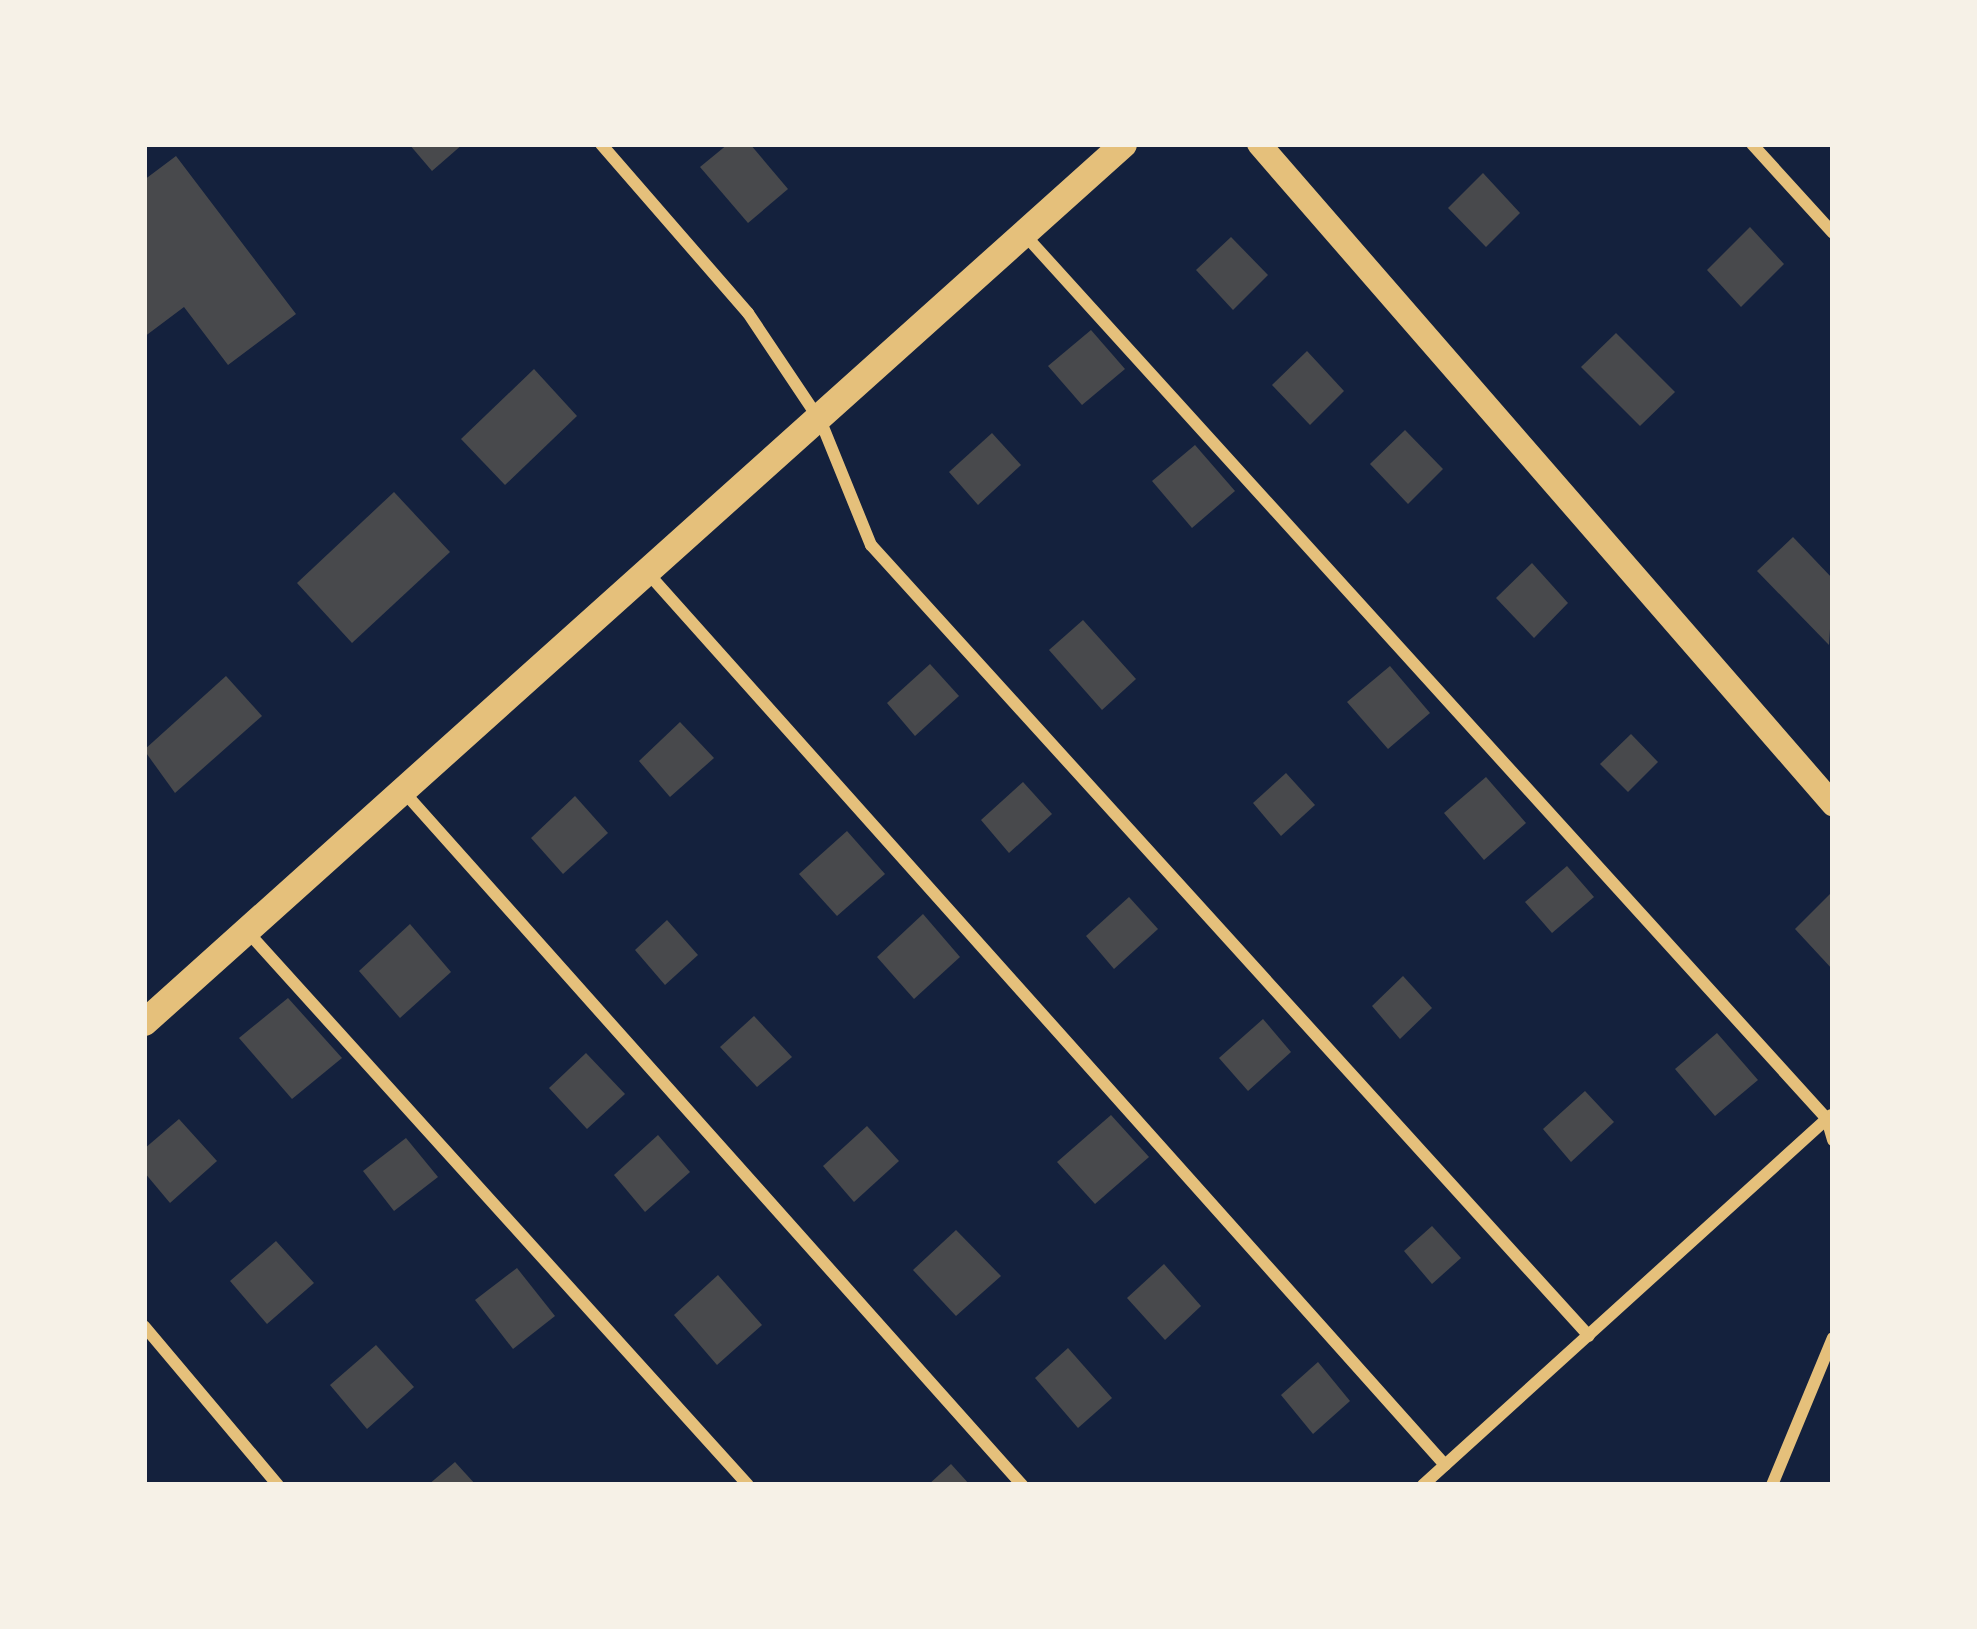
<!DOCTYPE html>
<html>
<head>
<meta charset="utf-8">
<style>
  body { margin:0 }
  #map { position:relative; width:1977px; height:1629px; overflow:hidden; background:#14213d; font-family:"IBM Plex Sans",sans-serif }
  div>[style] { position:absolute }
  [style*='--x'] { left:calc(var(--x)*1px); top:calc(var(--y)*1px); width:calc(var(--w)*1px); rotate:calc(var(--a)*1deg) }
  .building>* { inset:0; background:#48494c }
  .minor>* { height:12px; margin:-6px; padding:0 6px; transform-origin:6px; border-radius:6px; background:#e5c07b }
  .secondary>* { height:24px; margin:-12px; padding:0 12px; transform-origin:12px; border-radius:12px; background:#e5c07b }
  .primary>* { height:27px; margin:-13.5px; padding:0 13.5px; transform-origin:13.5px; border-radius:13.5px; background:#e5c07b }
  span { translate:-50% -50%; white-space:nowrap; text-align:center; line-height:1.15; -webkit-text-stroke:9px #f6f1e7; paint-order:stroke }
  .frame { position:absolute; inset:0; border:147px solid #f6f1e7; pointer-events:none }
</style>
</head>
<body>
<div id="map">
  <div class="building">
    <i style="clip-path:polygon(409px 144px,463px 144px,432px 171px)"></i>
    <i style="clip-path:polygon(728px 144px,750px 144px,788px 189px,748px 223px,700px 167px)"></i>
    <i style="clip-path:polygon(176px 156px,296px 314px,228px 365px,184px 307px,144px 337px,144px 180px)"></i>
    <i style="clip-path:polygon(1483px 173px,1520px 213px,1486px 247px,1448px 208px)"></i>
    <i style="clip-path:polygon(1750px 227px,1784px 264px,1741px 307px,1707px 270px)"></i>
    <i style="clip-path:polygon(1231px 237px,1268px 275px,1233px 310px,1196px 270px)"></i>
    <i style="clip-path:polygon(1091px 330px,1125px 369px,1082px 405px,1048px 366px)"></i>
    <i style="clip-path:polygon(1616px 333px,1675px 392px,1640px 426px,1581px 367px)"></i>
    <i style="clip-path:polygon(1307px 351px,1344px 391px,1310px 425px,1272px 385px)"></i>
    <i style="clip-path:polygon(534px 369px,577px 416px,505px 485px,461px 439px)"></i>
    <i style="clip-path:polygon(1405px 430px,1443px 469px,1408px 504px,1370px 464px)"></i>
    <i style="clip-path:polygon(992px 433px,1021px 465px,978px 505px,949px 472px)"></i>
    <i style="clip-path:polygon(1195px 445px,1235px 491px,1192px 528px,1152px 481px)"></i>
    <i style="clip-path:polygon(394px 492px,450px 552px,352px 643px,297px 583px)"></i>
    <i style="clip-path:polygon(1793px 537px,1833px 579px,1829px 645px,1757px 571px)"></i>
    <i style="clip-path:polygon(1532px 563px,1568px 603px,1534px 638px,1496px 598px)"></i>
    <i style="clip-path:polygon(1083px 620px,1136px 679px,1102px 710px,1049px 650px)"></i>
    <i style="clip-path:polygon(930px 664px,959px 696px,915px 736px,887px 703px)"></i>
    <i style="clip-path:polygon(1390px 666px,1430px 713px,1388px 749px,1347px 702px)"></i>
    <i style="clip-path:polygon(226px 676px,262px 716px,175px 793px,144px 750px)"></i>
    <i style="clip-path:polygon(680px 722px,714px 758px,670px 797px,639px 761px)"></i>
    <i style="clip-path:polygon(1631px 734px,1658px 762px,1628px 792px,1600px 764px)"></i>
    <i style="clip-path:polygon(1286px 773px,1315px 805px,1281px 836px,1253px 803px)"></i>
    <i style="clip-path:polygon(1486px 777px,1526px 823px,1484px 860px,1444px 813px)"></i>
    <i style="clip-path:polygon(1023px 782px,1052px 814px,1009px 853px,981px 820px)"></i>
    <i style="clip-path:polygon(575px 796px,608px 833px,563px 874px,531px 838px)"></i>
    <i style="clip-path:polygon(847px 831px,885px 874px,837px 916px,799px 874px)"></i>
    <i style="clip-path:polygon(1567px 866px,1594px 897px,1552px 933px,1525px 902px)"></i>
    <i style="clip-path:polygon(1830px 894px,1833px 897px,1833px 970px,1795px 929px)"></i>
    <i style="clip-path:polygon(1129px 897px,1158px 929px,1114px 969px,1086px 936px)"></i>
    <i style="clip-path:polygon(923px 914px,960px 957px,914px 999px,877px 957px)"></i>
    <i style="clip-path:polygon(667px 920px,698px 955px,665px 985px,635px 950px)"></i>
    <i style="clip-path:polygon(410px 924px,451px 972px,400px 1018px,359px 971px)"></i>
    <i style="clip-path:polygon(1403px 976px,1432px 1008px,1400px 1039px,1372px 1006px)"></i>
    <i style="clip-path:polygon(288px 998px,342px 1058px,292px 1099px,239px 1038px)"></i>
    <i style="clip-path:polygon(754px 1016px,792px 1057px,757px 1087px,720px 1047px)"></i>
    <i style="clip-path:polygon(1263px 1019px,1291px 1052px,1248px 1091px,1219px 1058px)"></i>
    <i style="clip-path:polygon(1717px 1033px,1758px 1080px,1715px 1116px,1675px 1069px)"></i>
    <i style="clip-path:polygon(586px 1053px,625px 1094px,587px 1129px,549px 1088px)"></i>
    <i style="clip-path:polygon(1585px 1091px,1614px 1122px,1571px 1162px,1543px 1129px)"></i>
    <i style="clip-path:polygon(1111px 1115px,1149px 1157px,1095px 1204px,1057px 1162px)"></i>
    <i style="clip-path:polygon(179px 1119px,217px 1161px,170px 1203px,144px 1172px,144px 1149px)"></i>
    <i style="clip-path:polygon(867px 1126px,899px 1161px,854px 1202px,823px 1166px)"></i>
    <i style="clip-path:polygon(658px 1135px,690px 1172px,645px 1212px,614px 1175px)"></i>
    <i style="clip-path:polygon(406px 1138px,438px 1177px,394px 1211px,363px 1171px)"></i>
    <i style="clip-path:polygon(1432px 1226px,1461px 1258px,1432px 1284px,1404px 1251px)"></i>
    <i style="clip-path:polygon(956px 1230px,1001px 1276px,956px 1316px,913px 1270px)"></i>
    <i style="clip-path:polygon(276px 1241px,314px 1283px,267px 1324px,230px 1281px)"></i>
    <i style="clip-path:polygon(1164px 1264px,1201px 1306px,1165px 1340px,1127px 1298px)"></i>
    <i style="clip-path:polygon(517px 1268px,555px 1316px,513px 1349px,475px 1300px)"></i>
    <i style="clip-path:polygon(718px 1275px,762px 1325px,717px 1365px,674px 1315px)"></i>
    <i style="clip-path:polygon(376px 1345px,414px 1387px,367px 1429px,330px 1385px)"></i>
    <i style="clip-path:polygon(1068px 1348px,1112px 1398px,1078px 1428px,1035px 1378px)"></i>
    <i style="clip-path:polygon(1318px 1362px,1350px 1401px,1313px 1434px,1281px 1395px)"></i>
    <i style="clip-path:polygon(455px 1462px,476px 1485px,428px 1485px)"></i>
    <i style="clip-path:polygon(951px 1464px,970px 1485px,928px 1485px)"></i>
  </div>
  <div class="minor">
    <i style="--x:601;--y:144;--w:224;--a:49"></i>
    <i style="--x:748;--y:313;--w:131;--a:56.2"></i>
    <i style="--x:821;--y:422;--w:133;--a:67.9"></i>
    <i style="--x:871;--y:545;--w:1068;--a:47.77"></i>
    <i style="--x:1752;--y:144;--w:120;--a:47.7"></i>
    <i style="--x:1024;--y:234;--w:1195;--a:47.78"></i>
    <i style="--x:1827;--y:1119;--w:22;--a:74"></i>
    <i style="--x:646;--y:571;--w:1199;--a:48.21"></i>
    <i style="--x:404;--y:792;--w:929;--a:48.27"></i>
    <i style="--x:246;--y:930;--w:748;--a:47.87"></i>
    <i style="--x:144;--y:1326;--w:208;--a:49.9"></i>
    <i style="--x:1423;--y:1485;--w:551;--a:-42.2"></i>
    <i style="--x:1772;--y:1485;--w:159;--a:-67.5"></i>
  </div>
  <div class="secondary">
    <i style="--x:1259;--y:144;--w:875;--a:48.99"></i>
  </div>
  <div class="primary">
    <i style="--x:144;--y:1022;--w:1315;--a:-41.89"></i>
  </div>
  <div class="frame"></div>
</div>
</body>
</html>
